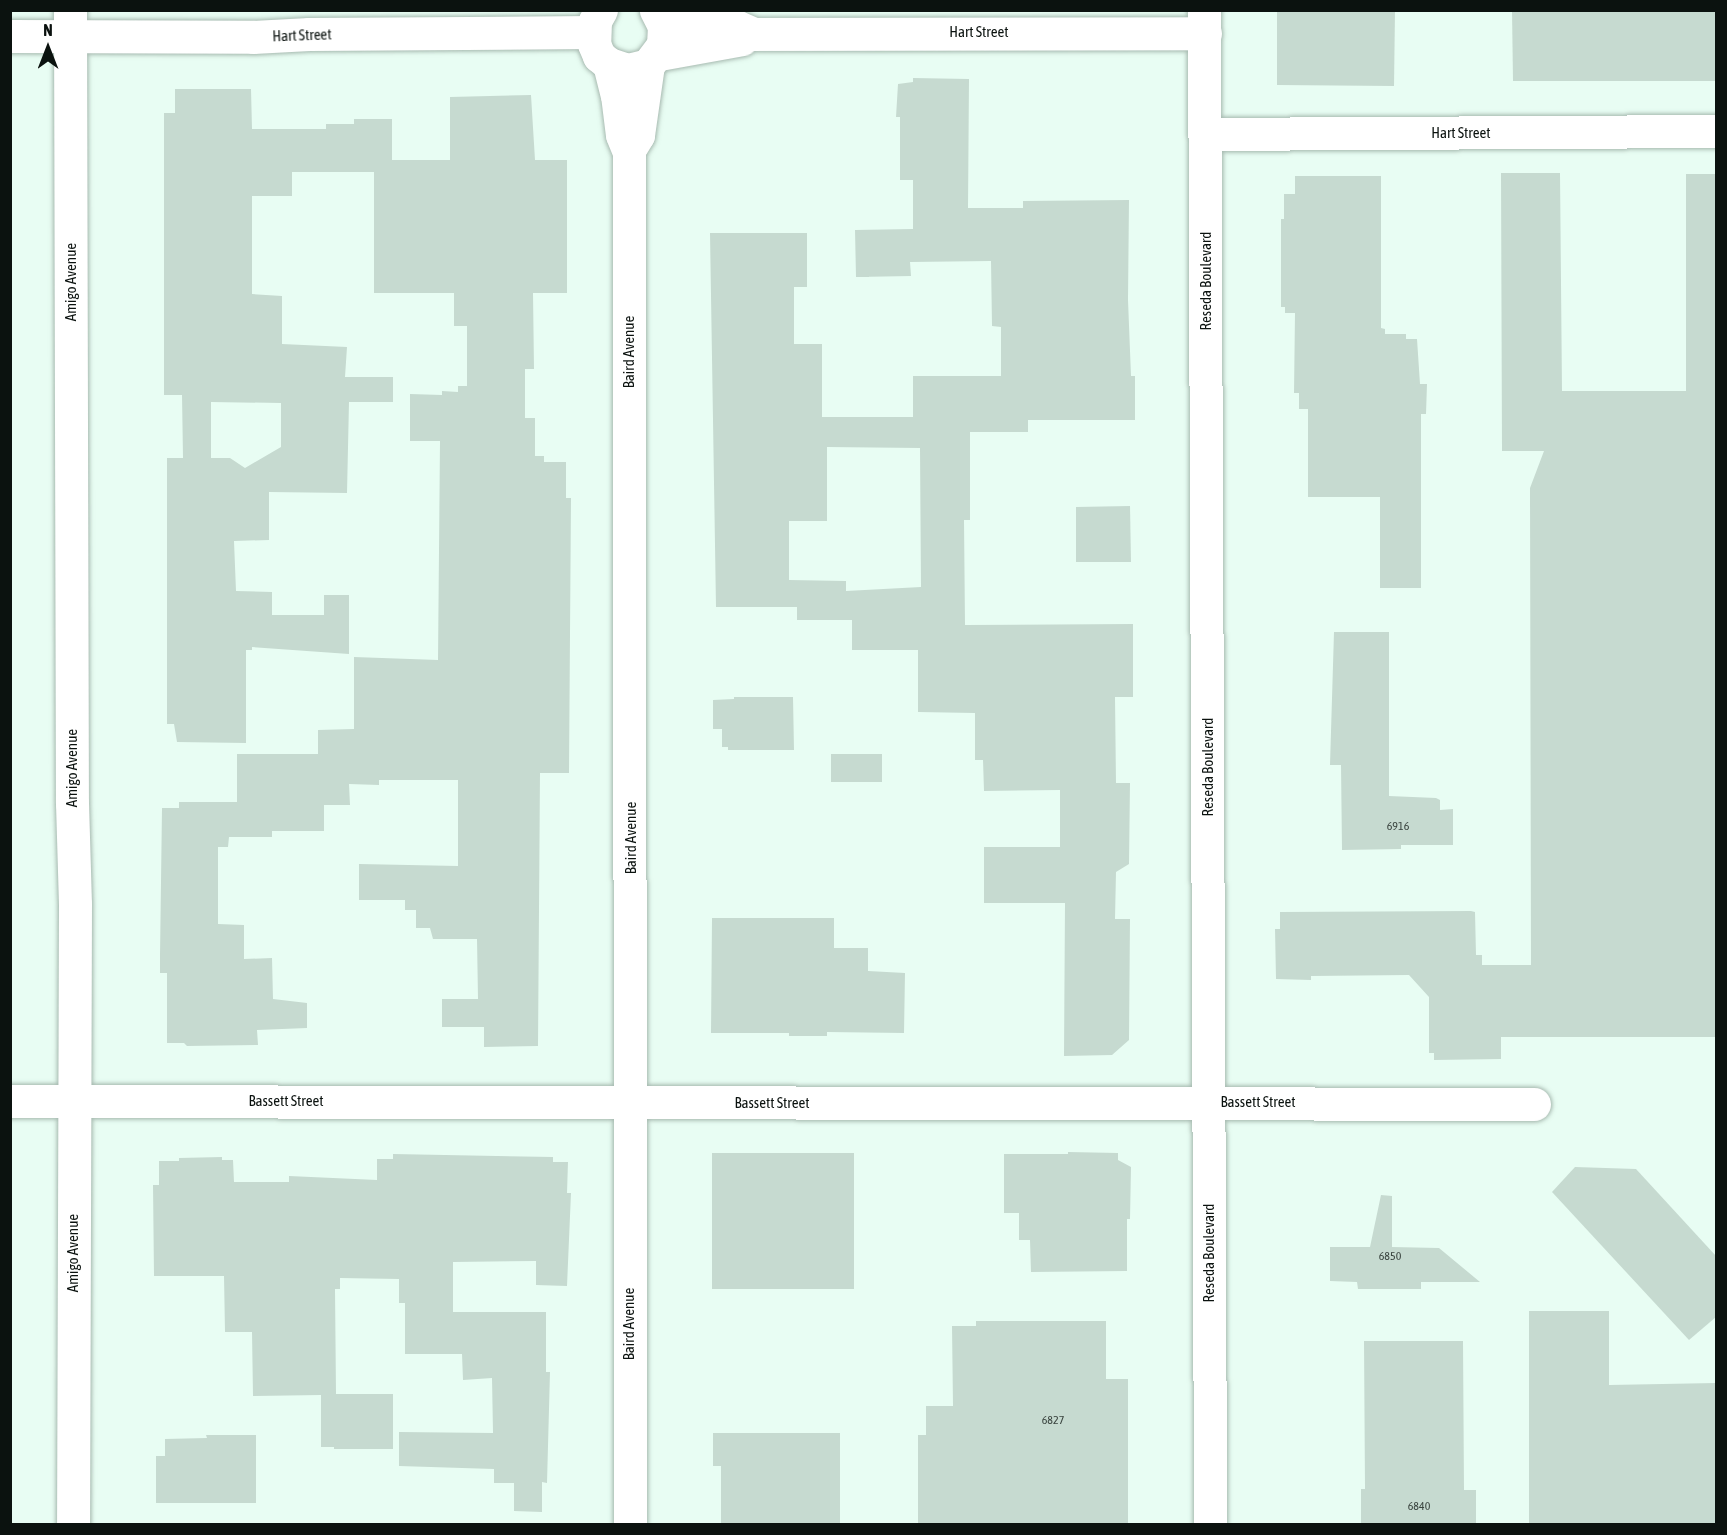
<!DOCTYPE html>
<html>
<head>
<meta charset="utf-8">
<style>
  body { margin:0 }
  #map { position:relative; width:1727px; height:1535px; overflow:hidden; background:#e8fdf3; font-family:"Asap Condensed",sans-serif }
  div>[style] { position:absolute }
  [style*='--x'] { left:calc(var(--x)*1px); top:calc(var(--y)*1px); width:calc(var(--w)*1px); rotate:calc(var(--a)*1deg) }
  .building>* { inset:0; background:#c6dad0 }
  .roads { filter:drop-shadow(0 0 2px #a7bab0) drop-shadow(0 0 2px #a7bab0) }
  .minor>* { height:33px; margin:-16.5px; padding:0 16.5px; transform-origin:16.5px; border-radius:16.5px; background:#fff }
  .tertiary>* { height:33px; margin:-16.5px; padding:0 16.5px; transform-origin:16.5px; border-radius:16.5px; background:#fff }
  .primary>* { height:33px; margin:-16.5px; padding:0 16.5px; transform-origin:16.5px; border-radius:16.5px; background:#fff }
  span { translate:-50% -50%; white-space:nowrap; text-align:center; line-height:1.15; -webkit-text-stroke:4.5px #fff; paint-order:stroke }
  .number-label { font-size:12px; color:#3a443f }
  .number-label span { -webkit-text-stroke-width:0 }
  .street-label { font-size:15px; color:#0b120f }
  .frame { position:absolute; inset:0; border:12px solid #0b120f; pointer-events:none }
  .north { position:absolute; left:18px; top:18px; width:60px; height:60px; -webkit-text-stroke:4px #fff; paint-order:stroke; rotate:0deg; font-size:16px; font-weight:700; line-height:24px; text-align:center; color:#0b120f }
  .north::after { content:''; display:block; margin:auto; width:21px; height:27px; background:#0b120f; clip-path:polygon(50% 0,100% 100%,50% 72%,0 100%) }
</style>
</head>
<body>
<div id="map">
  <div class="building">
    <i style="clip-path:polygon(1277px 10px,1395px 11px,1394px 86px,1277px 85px)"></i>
    <i style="clip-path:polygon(1512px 10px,1716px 10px,1716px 81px,1513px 81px)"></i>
    <i style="clip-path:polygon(evenodd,913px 78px,969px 79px,968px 208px,1023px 208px,1023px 201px,1129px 200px,1128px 300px,1131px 376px,1135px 376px,1135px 420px,1028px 420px,1028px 432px,970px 432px,970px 520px,964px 520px,965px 625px,1133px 624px,1133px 697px,1115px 697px,1116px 783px,1130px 783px,1129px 864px,1116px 872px,1115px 919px,1130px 919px,1129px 1040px,1112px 1055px,1064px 1056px,1065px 903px,984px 903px,984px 847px,1060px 847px,1060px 790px,984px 791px,983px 760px,975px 760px,975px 713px,918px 712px,918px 650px,852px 650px,852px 620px,797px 620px,797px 607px,716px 607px,710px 233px,807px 233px,807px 287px,794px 287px,794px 344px,822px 344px,822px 417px,913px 417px,913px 376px,1001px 376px,1001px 327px,992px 326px,991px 261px,910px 262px,911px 276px,856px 277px,855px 230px,913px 229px,913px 180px,900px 180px,900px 117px,896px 117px,898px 84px,913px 82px,913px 78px,827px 447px,920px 448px,921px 587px,846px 591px,846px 581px,789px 580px,789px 521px,827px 521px,827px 447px)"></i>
    <i style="clip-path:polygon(evenodd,175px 89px,251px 89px,252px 129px,326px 129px,326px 124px,354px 124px,354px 119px,392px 119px,392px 160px,450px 160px,450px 97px,531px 95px,535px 160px,567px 160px,567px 293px,533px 293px,534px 369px,525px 369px,525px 418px,535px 418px,535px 456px,544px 456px,544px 462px,566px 462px,566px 498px,571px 498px,569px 773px,540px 773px,538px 1046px,484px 1047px,484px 1027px,442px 1027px,442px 999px,478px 999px,477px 939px,433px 939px,430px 928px,416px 928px,416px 910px,405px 910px,405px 900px,359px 900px,359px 864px,458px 866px,458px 780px,379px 780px,379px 785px,349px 784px,350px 805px,324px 805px,324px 831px,272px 831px,272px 837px,229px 837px,228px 847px,218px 847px,218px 924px,244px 925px,244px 959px,272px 958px,273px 999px,307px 1003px,307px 1028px,257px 1030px,258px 1045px,187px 1046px,184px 1043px,167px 1043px,167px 973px,160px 973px,160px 955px,162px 808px,179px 808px,179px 802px,237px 802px,237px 754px,318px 754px,318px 730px,354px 729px,354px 657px,438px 660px,440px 441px,410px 441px,410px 394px,442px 395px,442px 391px,458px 392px,458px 386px,467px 386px,467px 326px,454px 326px,454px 293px,374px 293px,374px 172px,292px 172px,292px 196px,252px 196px,252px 294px,282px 296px,282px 344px,347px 347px,345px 377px,393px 377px,393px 402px,349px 402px,347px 493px,269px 492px,269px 540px,234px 541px,236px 591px,272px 592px,272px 615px,324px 615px,324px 595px,349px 595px,349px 654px,252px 647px,252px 650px,246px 650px,246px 743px,177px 742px,174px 724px,167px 724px,167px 458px,183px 458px,182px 395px,164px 395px,164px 113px,175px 113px,175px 89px,211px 402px,281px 403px,281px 447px,245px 468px,230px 458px,211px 458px,211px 402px)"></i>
    <i style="clip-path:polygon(1501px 173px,1560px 173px,1562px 391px,1686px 391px,1686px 174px,1716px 174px,1716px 1037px,1501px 1037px,1501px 1059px,1434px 1060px,1434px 1053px,1429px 1053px,1429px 997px,1409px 975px,1311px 976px,1311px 980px,1276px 979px,1275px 929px,1280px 929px,1280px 912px,1471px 911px,1475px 912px,1476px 955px,1482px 955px,1482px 965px,1531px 965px,1530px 488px,1544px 451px,1502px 451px)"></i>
    <i style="clip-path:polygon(1295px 176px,1381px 176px,1381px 328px,1385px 329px,1385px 334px,1406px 334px,1406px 339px,1417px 339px,1420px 384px,1427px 384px,1426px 414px,1421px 414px,1421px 588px,1380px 588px,1380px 497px,1308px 497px,1308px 409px,1299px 409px,1299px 393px,1294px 393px,1295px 313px,1285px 313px,1285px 307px,1281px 307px,1281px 219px,1284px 219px,1284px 194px,1295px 194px)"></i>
    <i style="clip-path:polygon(1130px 506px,1131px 562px,1076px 562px,1076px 507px)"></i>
    <i style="clip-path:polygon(1334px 632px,1389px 632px,1389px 796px,1436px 798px,1440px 800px,1440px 810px,1453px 809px,1453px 845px,1401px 845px,1401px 849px,1342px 850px,1341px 765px,1330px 765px)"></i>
    <i style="clip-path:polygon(734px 697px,793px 697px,794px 750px,728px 750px,728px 747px,722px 747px,722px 729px,713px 729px,713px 700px,734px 699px)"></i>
    <i style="clip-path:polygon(831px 754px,882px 754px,882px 782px,831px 782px)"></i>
    <i style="clip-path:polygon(712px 918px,834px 918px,834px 948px,868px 948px,868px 971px,905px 973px,904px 1033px,827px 1032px,827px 1036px,789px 1036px,789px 1033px,711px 1033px)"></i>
    <i style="clip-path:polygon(1068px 1152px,1118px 1153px,1118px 1160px,1131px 1167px,1130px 1219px,1127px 1219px,1127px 1271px,1031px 1272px,1030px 1240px,1019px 1240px,1019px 1213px,1004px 1213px,1004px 1154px,1068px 1154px)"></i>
    <i style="clip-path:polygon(712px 1153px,854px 1153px,854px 1289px,712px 1289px)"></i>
    <i style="clip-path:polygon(393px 1154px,553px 1157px,553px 1162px,568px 1162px,567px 1193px,571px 1193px,567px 1286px,536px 1285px,536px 1261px,453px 1262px,453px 1312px,546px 1312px,546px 1372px,550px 1372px,547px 1483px,542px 1482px,542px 1512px,514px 1511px,514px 1483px,494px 1483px,494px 1469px,399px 1466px,399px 1432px,493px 1433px,492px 1378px,463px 1380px,462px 1354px,405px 1354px,405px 1303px,399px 1303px,399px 1279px,340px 1278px,340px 1289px,335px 1289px,336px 1394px,393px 1394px,393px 1449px,334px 1449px,334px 1447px,321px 1447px,321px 1395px,253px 1396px,252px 1332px,225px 1332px,224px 1276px,154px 1276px,153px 1185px,159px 1185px,159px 1161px,179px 1161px,179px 1158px,222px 1157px,222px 1160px,233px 1160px,234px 1182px,289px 1182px,289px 1176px,377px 1180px,377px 1159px,393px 1159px)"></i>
    <i style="clip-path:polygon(1575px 1167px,1636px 1169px,1716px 1256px,1716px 1317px,1689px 1340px,1552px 1192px)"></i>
    <i style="clip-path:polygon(1381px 1195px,1392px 1196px,1392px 1247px,1439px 1248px,1480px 1282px,1421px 1282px,1421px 1289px,1358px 1289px,1357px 1282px,1330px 1281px,1330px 1247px,1370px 1247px)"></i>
    <i style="clip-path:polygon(1529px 1311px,1609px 1311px,1609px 1385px,1716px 1383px,1716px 1524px,1529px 1524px)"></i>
    <i style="clip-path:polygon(976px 1321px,1106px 1321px,1106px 1379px,1128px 1379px,1128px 1524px,918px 1524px,918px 1435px,926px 1435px,926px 1406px,953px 1406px,952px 1326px,976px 1326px)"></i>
    <i style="clip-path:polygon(1364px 1341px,1463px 1341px,1464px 1490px,1476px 1490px,1476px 1524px,1361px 1524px,1361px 1489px,1365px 1489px)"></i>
    <i style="clip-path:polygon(713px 1433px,840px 1433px,840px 1524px,721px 1524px,721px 1466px,713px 1466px)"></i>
    <i style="clip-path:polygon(206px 1435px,256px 1435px,256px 1503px,156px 1503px,156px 1456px,165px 1456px,165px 1439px,207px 1438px)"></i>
  </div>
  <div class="roads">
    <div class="minor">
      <i style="--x:70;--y:10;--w:793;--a:89.86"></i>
      <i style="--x:72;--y:803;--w:101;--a:88.3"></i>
      <i style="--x:75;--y:904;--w:620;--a:90.18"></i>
      <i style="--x:601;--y:10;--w:13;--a:119"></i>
      <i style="--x:595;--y:21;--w:23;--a:92"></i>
      <i style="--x:594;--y:44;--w:13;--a:67"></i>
      <i style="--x:599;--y:56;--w:13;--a:39"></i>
      <i style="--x:609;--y:64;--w:20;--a:18"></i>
      <i style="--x:628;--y:70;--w:21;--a:-14"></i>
      <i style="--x:648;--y:65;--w:25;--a:-53"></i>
      <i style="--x:663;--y:45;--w:19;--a:-87"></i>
      <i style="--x:664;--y:26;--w:18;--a:-117"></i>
      <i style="--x:609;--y:64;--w:32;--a:76"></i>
      <i style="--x:617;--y:95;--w:40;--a:82.9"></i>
      <i style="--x:622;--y:135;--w:18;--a:68"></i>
      <i style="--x:629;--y:152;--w:1372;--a:89.96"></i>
      <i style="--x:632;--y:145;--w:12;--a:-59"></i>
      <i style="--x:638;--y:135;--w:71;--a:-81.9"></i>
      <i style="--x:10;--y:1101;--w:1524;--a:0.11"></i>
    </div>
    <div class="tertiary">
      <i style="--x:660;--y:17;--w:36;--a:10"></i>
      <i style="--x:695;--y:23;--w:43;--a:5.3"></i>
      <i style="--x:738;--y:27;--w:17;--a:24"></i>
      <i style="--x:754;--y:34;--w:451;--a:-0.1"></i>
      <i style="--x:10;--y:36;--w:243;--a:0.2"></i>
      <i style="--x:253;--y:37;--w:56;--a:-3.1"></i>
      <i style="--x:309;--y:34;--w:284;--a:-0.4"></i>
      <i style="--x:659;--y:54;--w:84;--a:-10.2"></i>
      <i style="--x:1206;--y:134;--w:510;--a:-0.34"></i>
    </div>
    <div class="primary">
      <i style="--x:1204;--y:10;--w:1514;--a:89.77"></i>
    </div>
  </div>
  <div class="number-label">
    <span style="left:1398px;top:827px">6916</span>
    <span style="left:1390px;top:1257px">6850</span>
    <span style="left:1053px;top:1421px">6827</span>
    <span style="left:1419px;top:1507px">6840</span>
  </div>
  <div class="street-label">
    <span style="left:979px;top:32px">Hart Street</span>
    <span style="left:302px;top:35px;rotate:-2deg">Hart Street</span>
    <span style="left:1461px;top:133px">Hart Street</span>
    <span style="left:1206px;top:281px;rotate:-90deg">Reseda Boulevard</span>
    <span style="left:71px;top:282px;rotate:-90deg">Amigo Avenue</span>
    <span style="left:629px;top:352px;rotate:-90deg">Baird Avenue</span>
    <span style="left:1208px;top:767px;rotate:-90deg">Reseda Boulevard</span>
    <span style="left:72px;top:768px;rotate:-90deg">Amigo Avenue</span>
    <span style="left:631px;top:838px;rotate:-90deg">Baird Avenue</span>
    <span style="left:286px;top:1101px">Bassett Street</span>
    <span style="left:1258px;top:1102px">Bassett Street</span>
    <span style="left:772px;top:1103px">Bassett Street</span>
    <span style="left:73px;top:1253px;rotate:-90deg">Amigo Avenue</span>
    <span style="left:1209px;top:1253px;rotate:-90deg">Reseda Boulevard</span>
    <span style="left:629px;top:1324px;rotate:-90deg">Baird Avenue</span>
  </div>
  <div class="frame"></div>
  <div class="north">N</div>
</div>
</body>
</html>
